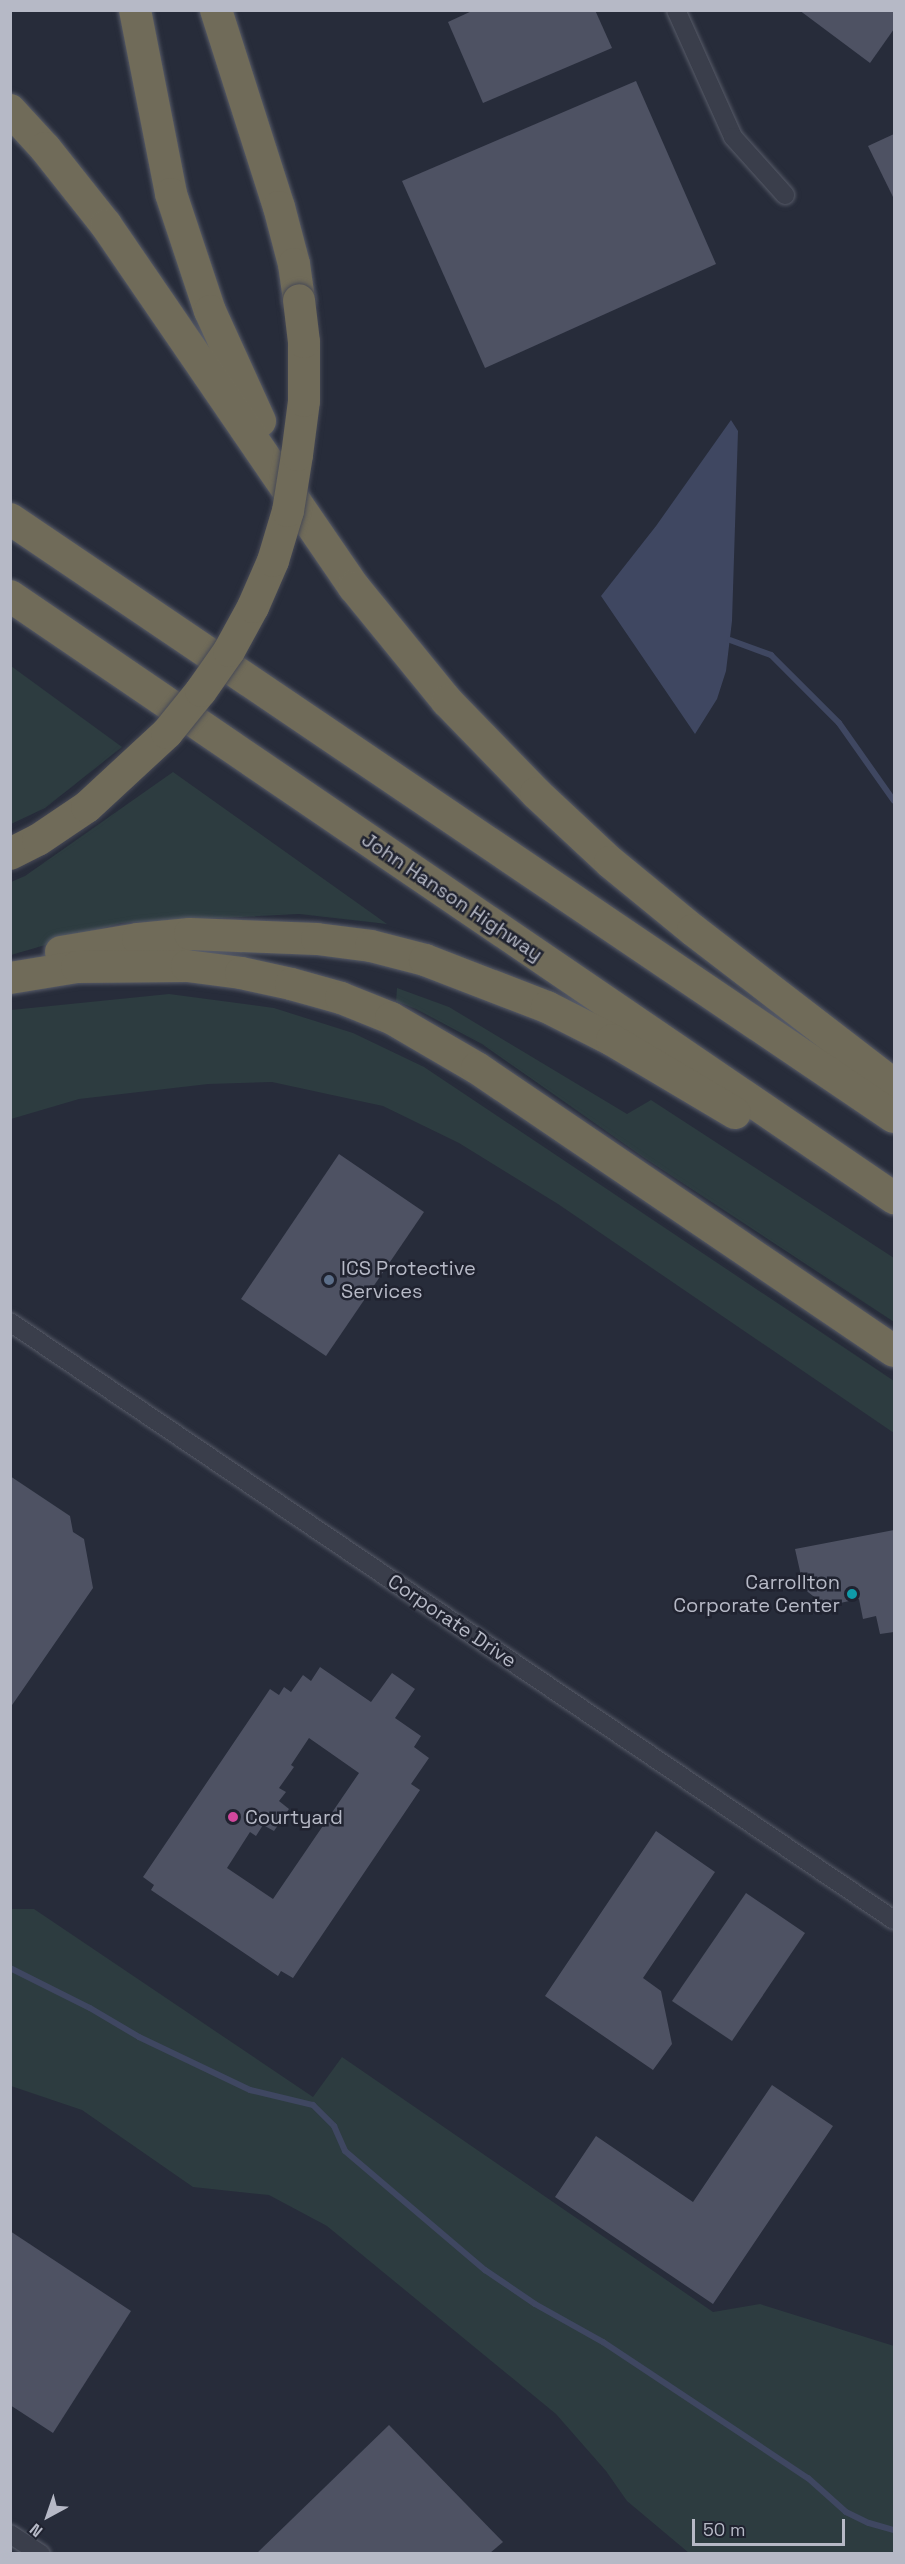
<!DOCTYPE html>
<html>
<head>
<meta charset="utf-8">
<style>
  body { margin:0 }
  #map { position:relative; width:905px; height:2564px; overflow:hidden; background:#272c3a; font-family:"Space Grotesk",sans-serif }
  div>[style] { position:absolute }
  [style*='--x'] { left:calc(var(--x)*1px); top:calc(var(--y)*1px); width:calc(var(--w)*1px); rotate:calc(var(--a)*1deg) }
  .green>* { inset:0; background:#2d3c40 }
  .water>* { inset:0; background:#3f4761 }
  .stream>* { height:6px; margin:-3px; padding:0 3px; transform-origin:3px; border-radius:3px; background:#3f4761 }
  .building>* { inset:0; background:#4e5263 }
  .roads { filter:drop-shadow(0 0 2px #585c69) drop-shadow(0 0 2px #585c69) }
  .minor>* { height:18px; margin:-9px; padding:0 9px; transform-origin:9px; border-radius:9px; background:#3a3e4b }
  .motorway>* { height:32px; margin:-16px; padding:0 16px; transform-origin:16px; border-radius:16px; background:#706b59 }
  .bridges { filter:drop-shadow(0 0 2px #464956) drop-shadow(0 0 2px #464956) }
  .motorway-bridge>* { height:32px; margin:-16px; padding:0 16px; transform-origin:16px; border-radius:16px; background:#706b59 }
  .dots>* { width:16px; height:16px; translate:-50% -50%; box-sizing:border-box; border:3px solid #202330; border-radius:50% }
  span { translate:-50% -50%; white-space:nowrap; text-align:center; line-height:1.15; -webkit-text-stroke:5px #202330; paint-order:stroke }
  .street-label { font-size:20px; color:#b6b9c6 }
  .poi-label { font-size:20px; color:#b6b9c6 }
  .left { translate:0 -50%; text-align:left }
  .right { translate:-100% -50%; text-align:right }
  .frame { position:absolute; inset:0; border:12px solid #b6b9c6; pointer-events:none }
  .north { position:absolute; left:18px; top:2486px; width:60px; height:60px; -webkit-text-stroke:4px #202330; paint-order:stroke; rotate:220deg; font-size:16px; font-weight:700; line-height:24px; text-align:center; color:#b6b9c6 }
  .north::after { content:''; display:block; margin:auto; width:21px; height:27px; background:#b6b9c6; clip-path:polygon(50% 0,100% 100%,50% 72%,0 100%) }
  .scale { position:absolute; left:692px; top:2519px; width:153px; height:27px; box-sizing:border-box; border:3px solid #b6b9c6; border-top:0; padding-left:8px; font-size:18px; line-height:21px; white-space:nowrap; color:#b6b9c6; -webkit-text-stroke:4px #202330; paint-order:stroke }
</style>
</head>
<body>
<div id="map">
  <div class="green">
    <i style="clip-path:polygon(11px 666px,122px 747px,45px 808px,11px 824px)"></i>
    <i style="clip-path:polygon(173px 772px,387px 924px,299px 914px,121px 923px,11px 955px,11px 882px,25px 876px)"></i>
    <i style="clip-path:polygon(397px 988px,449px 1007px,627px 1114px,651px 1100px,894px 1258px,894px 1322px,643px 1157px,482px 1044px,416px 1009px,396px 1001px)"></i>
    <i style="clip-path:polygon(169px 994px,274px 1008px,353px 1033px,424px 1067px,894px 1381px,894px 1433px,558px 1204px,459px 1143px,383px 1106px,272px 1082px,208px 1084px,79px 1099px,11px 1119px,11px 1010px)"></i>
    <i style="clip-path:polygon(11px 1909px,34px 1909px,313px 2097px,342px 2057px,713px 2312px,760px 2304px,894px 2346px,894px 2553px,689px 2553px,627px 2501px,606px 2471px,556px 2414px,327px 2226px,269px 2195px,193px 2187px,82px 2110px,11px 2086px)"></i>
  </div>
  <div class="water">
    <i style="clip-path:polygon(731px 420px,738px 431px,732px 621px,726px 671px,717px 699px,695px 734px,601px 596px,656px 526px)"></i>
  </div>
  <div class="stream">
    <i style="--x:730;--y:640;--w:44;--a:20.1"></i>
    <i style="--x:771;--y:655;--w:96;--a:45"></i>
    <i style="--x:839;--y:723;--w:95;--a:54.8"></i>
    <i style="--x:10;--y:1968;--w:89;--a:26.6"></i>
    <i style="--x:90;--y:2008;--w:57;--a:30.6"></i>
    <i style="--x:139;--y:2037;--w:123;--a:25.5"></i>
    <i style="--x:250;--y:2090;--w:65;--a:13.4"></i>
    <i style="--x:313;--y:2105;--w:30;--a:45"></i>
    <i style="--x:334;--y:2126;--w:27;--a:66"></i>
    <i style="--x:345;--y:2151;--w:184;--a:40.4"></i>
    <i style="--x:485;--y:2270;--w:60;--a:34.2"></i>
    <i style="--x:535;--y:2304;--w:78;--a:29.2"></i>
    <i style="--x:603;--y:2342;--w:246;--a:33.6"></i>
    <i style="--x:808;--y:2478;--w:51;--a:41.8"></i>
    <i style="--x:846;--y:2512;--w:25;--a:26"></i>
    <i style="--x:869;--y:2523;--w:26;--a:16"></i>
  </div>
  <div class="building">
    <i style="clip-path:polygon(474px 10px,595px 10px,612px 48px,483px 103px,448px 22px)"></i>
    <i style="clip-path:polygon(799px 10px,894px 10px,894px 29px,870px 63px)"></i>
    <i style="clip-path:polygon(636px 81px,716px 264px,485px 368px,402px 181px)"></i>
    <i style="clip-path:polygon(894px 134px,894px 199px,868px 146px)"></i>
    <i style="clip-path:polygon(339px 1154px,424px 1212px,326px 1356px,241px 1299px)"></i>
    <i style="clip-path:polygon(10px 1476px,70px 1516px,73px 1532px,84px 1539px,93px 1588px,10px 1708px)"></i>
    <i style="clip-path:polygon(894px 1530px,894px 1632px,880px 1634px,876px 1616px,863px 1619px,859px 1599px,826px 1606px,804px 1589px,795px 1549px)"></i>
    <i style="clip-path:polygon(evenodd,320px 1667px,371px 1702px,392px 1673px,415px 1689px,395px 1718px,421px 1736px,414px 1747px,429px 1758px,411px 1784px,420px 1790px,293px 1978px,281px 1971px,278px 1976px,151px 1890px,154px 1885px,143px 1877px,270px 1689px,279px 1695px,284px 1687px,291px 1692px,303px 1675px,311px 1681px,320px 1667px,309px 1738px,359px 1773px,273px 1899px,227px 1868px,250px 1832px,256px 1836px,263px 1825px,274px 1831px,289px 1809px,279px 1801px,286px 1792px,279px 1788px,294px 1767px,291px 1765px,309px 1738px)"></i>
    <i style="clip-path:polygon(656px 1831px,715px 1872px,643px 1978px,661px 1991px,672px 2044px,653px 2070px,545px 1996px)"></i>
    <i style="clip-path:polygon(746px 1893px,805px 1933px,732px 2041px,672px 2001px)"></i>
    <i style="clip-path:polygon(772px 2085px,833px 2126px,713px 2304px,555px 2197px,596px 2136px,693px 2202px)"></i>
    <i style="clip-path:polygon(10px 2231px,131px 2311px,53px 2433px,10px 2405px)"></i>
    <i style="clip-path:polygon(389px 2425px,503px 2542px,490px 2553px,257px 2553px)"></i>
  </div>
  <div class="roads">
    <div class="minor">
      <i style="--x:676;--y:10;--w:139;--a:65.8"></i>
      <i style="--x:733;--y:137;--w:78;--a:48.1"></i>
      <i style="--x:10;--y:1322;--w:1067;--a:34.08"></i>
      <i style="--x:10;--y:2534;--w:37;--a:33"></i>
    </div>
    <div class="motorway">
      <i style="--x:135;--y:10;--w:187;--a:78.9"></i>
      <i style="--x:171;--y:194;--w:123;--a:71.6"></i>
      <i style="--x:210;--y:311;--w:121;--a:65.6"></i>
      <i style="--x:216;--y:10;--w:207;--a:72.3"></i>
      <i style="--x:279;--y:207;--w:59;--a:75.3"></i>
      <i style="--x:294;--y:264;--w:36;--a:82"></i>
      <i style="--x:10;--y:110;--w:52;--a:47.4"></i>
      <i style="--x:45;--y:148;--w:98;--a:51.6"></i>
      <i style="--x:106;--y:225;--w:439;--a:55.6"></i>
      <i style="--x:354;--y:587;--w:147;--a:50.8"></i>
      <i style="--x:447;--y:701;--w:128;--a:45.9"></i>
      <i style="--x:536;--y:793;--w:101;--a:43"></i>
      <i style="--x:610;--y:862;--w:107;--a:39.3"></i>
      <i style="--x:693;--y:930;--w:254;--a:37.6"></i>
      <i style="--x:10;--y:519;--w:1067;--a:34.08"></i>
      <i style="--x:10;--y:596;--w:1070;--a:34.25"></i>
      <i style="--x:61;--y:952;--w:78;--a:-9.6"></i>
      <i style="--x:138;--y:939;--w:52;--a:-5.5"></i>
      <i style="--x:190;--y:934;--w:127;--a:2.3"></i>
      <i style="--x:317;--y:939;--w:54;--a:7.4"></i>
      <i style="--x:371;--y:946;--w:56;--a:14.5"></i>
      <i style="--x:425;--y:960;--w:131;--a:21.1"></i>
      <i style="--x:547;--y:1007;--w:73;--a:26.9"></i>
      <i style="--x:612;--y:1040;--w:143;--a:30.7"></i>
      <i style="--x:10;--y:978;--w:68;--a:-9.3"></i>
      <i style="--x:77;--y:967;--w:110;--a:-0.5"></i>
      <i style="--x:187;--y:966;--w:54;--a:7.4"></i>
      <i style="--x:241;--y:973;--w:51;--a:12.4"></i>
      <i style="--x:291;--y:984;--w:52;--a:15.6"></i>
      <i style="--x:341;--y:998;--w:54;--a:21.8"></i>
      <i style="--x:391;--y:1018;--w:99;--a:30.2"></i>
      <i style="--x:477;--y:1068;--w:504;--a:34.16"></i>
    </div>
  </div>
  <div class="bridges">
    <div class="motorway-bridge">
      <i style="--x:10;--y:854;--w:31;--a:-27"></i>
      <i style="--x:38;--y:840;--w:59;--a:-34"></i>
      <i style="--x:87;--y:807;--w:109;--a:-42.8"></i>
      <i style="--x:167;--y:733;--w:54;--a:-51"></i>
      <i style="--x:201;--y:691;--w:49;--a:-55"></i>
      <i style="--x:229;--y:651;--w:50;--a:-61.4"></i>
      <i style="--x:253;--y:607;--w:50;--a:-66.5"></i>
      <i style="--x:273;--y:561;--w:52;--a:-73.3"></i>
      <i style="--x:288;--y:511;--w:57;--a:-80.9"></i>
      <i style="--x:297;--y:455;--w:54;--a:-82.6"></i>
      <i style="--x:304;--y:401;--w:59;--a:-90"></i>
      <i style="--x:304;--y:342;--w:42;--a:-96.8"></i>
    </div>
  </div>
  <div class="dots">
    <i style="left:329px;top:1280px;background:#5c6f8a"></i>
    <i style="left:852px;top:1594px;background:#0f9aa8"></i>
    <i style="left:233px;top:1817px;background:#d1479c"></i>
  </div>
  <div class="street-label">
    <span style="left:452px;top:897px;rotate:34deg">John Hanson Highway</span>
    <span style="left:452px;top:1621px;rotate:34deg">Corporate Drive</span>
  </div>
  <div class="poi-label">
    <span class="left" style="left:341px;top:1280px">ICS Protective<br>Services</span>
    <span class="right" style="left:840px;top:1594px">Carrollton<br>Corporate Center</span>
    <span class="left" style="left:245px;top:1817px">Courtyard</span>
  </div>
  <div class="frame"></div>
  <div class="north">N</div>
  <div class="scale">50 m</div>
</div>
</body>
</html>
